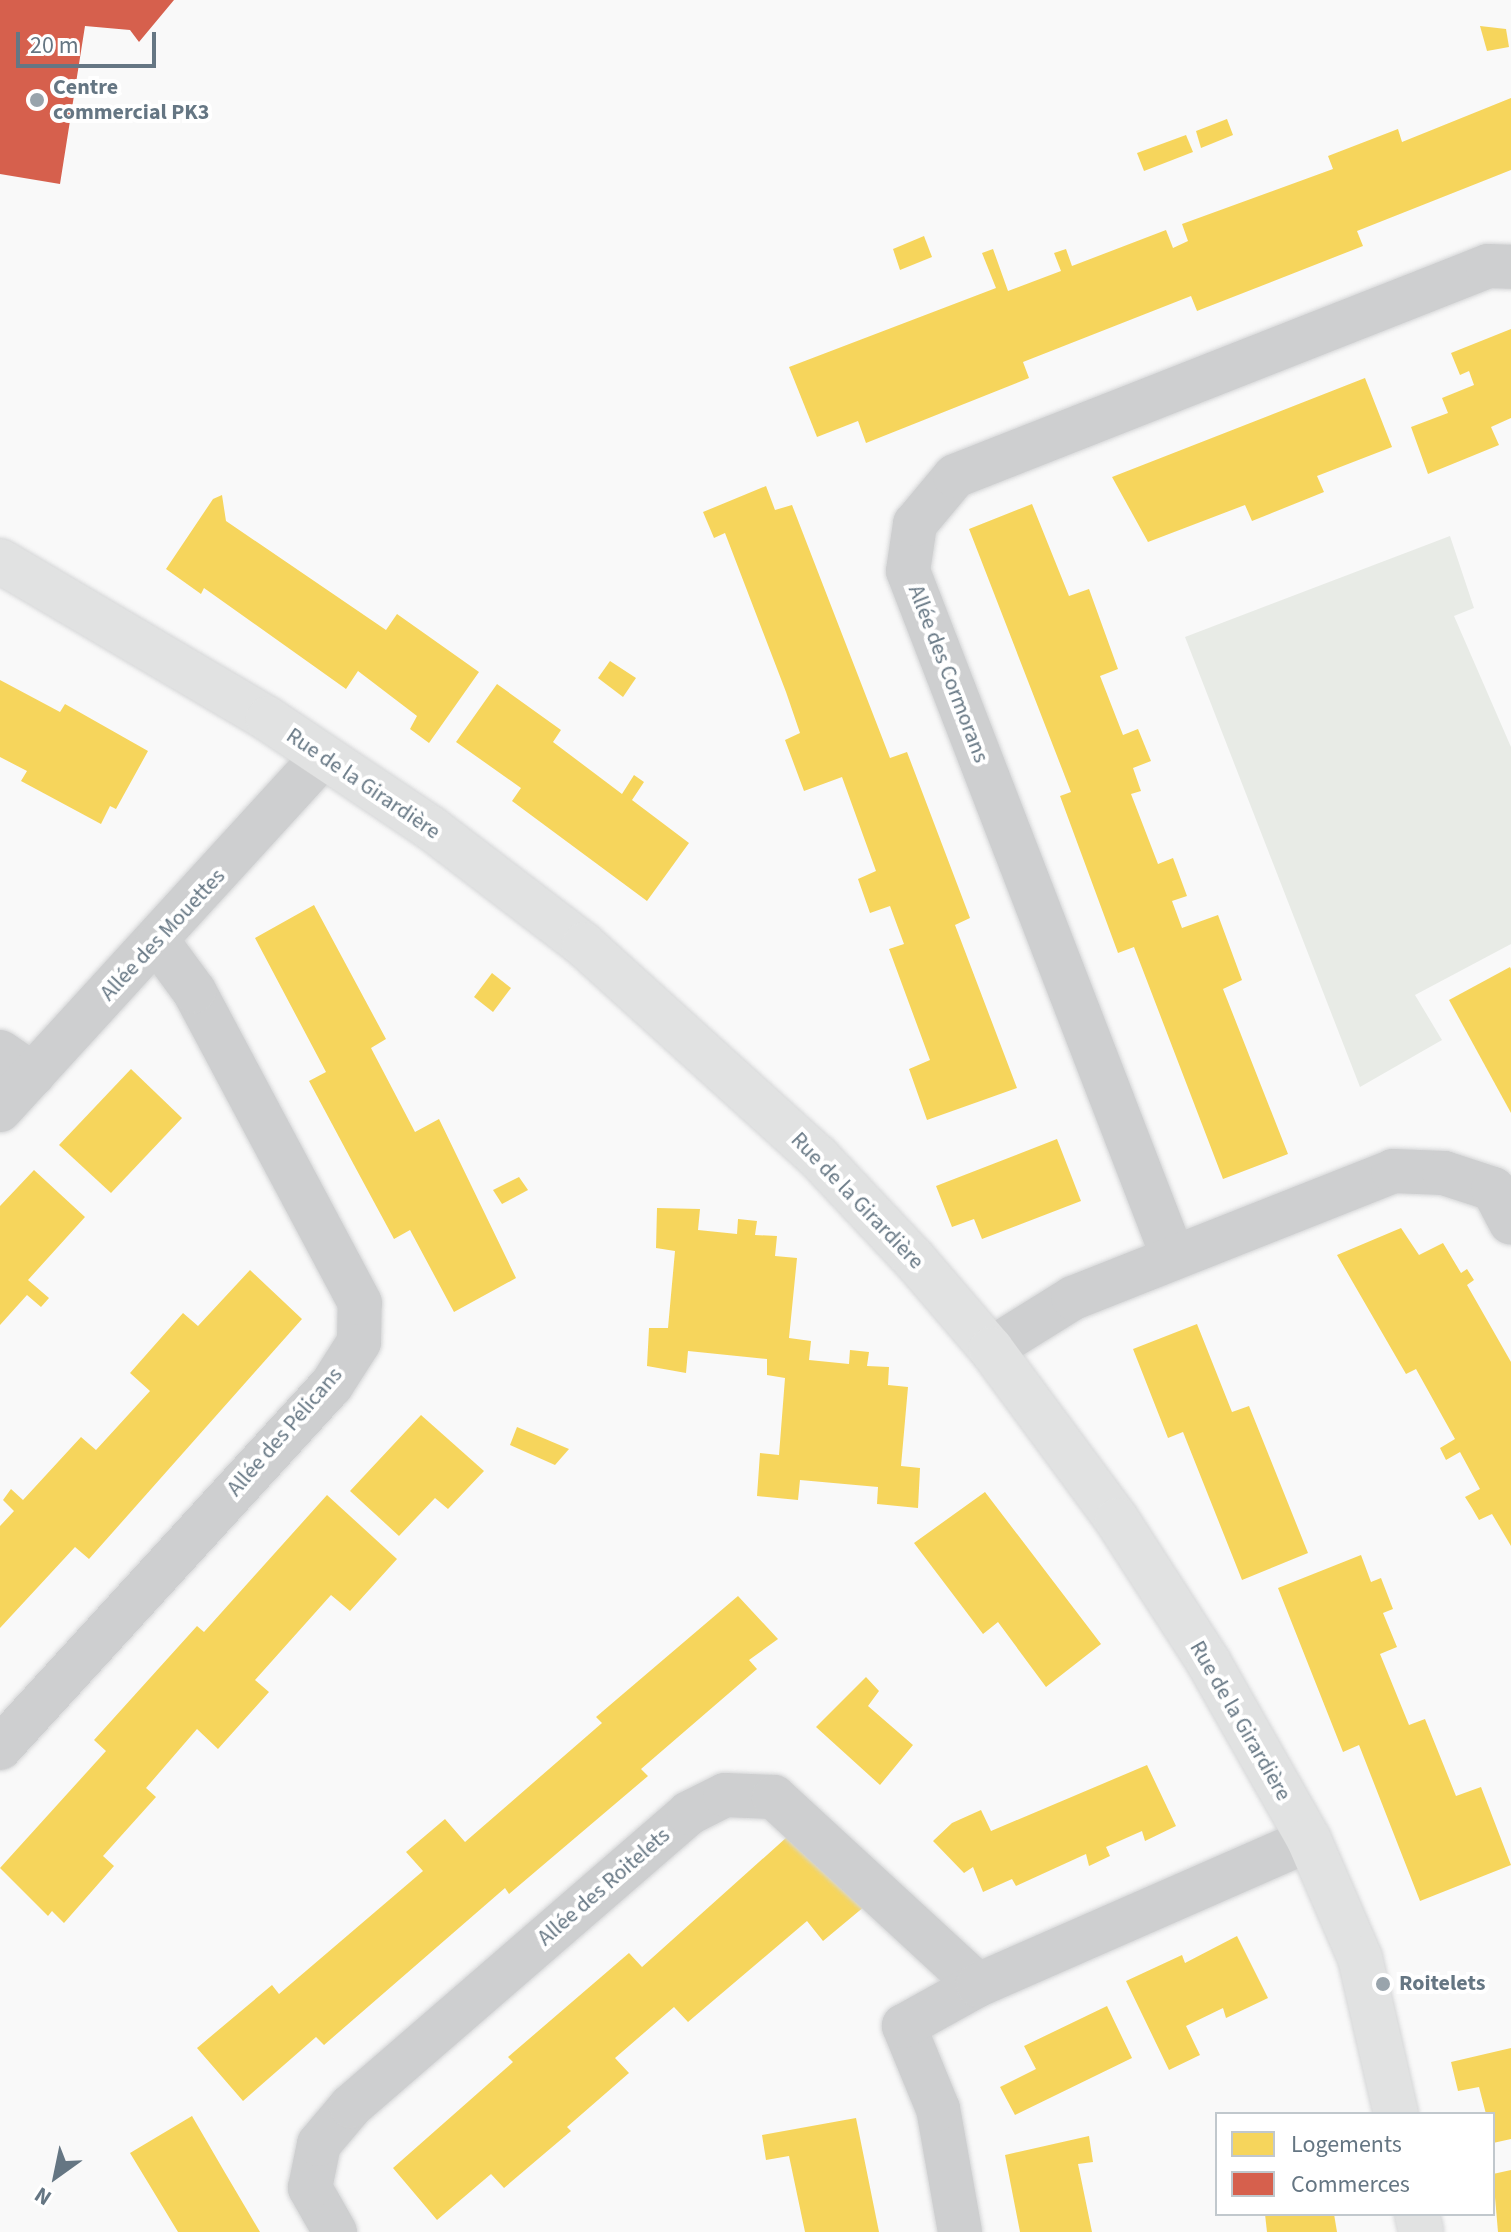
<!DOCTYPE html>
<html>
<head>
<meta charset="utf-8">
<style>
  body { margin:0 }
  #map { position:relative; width:1511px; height:2232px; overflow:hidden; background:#f9f9f9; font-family:"Source Sans 3",sans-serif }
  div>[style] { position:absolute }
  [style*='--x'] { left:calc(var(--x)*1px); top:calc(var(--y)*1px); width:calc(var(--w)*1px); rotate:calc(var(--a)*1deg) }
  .green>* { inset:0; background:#e8ebe6 }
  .homes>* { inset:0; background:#f6d55c }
  .shops>* { inset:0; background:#d6604d }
  .roads { filter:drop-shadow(0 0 2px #d5d6d7) drop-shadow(0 0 2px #d5d6d7) }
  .street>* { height:44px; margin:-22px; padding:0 22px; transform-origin:22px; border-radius:22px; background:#cecfd0 }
  .secondary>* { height:44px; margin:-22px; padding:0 22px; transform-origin:22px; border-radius:22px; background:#e1e2e2 }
  .dots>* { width:22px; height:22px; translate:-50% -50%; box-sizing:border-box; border:4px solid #fff; border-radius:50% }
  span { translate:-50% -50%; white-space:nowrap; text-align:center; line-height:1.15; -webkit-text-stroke:8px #fff; paint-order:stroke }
  .poi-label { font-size:22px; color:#657683; font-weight:700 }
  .left { translate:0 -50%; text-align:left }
  .street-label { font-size:22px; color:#657683 }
  .legend { position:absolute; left:1215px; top:2112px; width:280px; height:104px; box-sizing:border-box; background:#fff; border:2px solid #c1c8cd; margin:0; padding:10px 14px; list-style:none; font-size:24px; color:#657683 }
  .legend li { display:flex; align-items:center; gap:16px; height:40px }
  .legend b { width:40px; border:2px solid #c1c8cd }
  .north { position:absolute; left:16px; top:2136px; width:80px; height:80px; -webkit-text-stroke:6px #fff; paint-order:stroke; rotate:213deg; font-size:22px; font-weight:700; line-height:32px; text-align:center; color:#657683 }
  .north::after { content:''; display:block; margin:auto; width:28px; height:36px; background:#657683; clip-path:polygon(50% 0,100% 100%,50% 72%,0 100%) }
  .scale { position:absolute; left:16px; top:32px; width:140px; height:36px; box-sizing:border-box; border:4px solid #657683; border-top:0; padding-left:10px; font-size:24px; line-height:28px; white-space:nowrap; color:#657683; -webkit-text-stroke:6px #fff; paint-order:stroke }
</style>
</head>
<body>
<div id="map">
  <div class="green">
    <i style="clip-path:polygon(1450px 536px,1474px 608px,1454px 616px,1511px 747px,1511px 944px,1415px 995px,1442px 1040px,1360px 1087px,1185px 637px)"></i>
  </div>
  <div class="homes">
    <i style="clip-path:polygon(1480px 26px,1506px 29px,1509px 47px,1487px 51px)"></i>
    <i style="clip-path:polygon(1511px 98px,1511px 170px,1357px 231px,1363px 246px,1197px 311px,1191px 296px,1023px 362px,1029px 378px,866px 443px,858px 421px,817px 437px,789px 367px,996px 288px,982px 253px,993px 249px,1008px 291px,1061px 271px,1054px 253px,1066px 249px,1072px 266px,1166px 230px,1173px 248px,1188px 241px,1182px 224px,1333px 169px,1328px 156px,1398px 129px,1402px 142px)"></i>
    <i style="clip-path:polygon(1227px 119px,1233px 135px,1201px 148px,1196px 131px)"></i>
    <i style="clip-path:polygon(1186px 135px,1193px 152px,1144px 171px,1137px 153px)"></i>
    <i style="clip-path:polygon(924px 236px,932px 257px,900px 270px,893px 249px)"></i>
    <i style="clip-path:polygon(1511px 329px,1511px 418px,1491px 427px,1499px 445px,1428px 474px,1411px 427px,1448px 413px,1442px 398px,1474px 385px,1469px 371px,1460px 375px,1451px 353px)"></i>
    <i style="clip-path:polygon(1365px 378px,1392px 447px,1317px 476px,1324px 492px,1252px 521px,1245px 505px,1148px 542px,1112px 477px)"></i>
    <i style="clip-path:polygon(766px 486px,775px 510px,792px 505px,890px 758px,907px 752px,970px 918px,955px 925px,1017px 1088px,927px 1120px,909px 1069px,930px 1060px,889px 949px,904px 944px,890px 906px,870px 913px,858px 879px,876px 871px,842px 777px,804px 791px,785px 740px,800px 733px,786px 692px,725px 533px,714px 538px,703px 512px)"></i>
    <i style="clip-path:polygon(222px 495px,226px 521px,386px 630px,397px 614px,479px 672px,429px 743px,410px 729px,417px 716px,358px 671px,346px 689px,204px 588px,201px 594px,166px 569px,213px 499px)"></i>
    <i style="clip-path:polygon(1032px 504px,1069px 596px,1089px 589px,1118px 669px,1100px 676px,1123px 735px,1138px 729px,1151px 761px,1133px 768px,1141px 791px,1131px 794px,1158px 864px,1173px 858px,1187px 896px,1172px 901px,1182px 928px,1218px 915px,1242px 980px,1223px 989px,1288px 1154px,1223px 1179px,1134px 947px,1118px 953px,1060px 796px,1071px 792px,969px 529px)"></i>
    <i style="clip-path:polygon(610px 661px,636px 678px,623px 697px,598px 678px)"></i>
    <i style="clip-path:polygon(0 680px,60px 712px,65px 704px,148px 751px,116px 809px,110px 806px,101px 824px,21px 781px,27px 771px,0 757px)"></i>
    <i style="clip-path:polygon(497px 684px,561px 730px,553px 742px,622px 794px,634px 775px,644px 782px,632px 800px,689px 843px,647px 901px,512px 801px,521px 788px,456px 742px)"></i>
    <i style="clip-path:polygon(314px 905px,386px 1039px,371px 1048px,415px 1132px,439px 1119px,516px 1278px,454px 1312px,410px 1230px,394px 1239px,354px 1165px,309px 1081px,326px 1072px,255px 938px)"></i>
    <i style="clip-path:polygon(1510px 967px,1511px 969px,1511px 1113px,1449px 1000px)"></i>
    <i style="clip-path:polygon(492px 973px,511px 988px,493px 1012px,474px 997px)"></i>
    <i style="clip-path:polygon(131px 1069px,182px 1118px,111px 1193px,59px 1145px)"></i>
    <i style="clip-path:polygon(1057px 1139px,1081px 1201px,982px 1239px,974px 1219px,952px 1227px,936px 1186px)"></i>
    <i style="clip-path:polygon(34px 1170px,85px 1217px,28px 1280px,49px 1298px,41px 1307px,27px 1295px,0 1325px,0 1206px)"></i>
    <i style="clip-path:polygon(519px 1177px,528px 1190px,502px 1204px,493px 1190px)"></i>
    <i style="clip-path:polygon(657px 1208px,700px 1209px,698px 1230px,737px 1234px,738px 1219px,757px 1221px,755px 1235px,777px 1236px,775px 1256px,797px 1258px,789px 1338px,811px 1341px,809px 1360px,849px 1364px,850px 1350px,869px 1352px,867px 1366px,889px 1367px,888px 1385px,908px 1387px,901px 1466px,920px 1468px,918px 1508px,877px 1504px,878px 1487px,800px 1480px,798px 1500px,757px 1496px,760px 1453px,779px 1455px,785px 1378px,767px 1375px,767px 1359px,688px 1351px,686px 1373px,647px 1366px,649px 1328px,668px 1328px,675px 1251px,656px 1248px)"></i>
    <i style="clip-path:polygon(1401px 1228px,1419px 1255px,1443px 1243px,1461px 1273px,1467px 1269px,1474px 1280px,1467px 1285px,1511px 1362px,1511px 1546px,1492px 1514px,1479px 1520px,1472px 1508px,1465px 1497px,1480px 1489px,1460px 1452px,1446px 1460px,1440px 1448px,1455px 1439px,1416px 1369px,1406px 1374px,1337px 1255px)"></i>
    <i style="clip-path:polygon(250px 1270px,302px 1319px,89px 1559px,75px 1547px,0 1628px,0 1526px,14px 1511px,3px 1500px,11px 1489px,23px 1500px,81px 1437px,96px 1450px,150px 1391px,130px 1373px,183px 1313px,198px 1326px)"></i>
    <i style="clip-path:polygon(1197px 1324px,1232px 1412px,1249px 1406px,1308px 1553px,1242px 1580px,1183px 1432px,1168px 1438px,1133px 1349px)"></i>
    <i style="clip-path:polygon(421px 1415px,484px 1471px,448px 1509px,435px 1498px,399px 1536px,350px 1491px)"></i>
    <i style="clip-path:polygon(517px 1427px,569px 1449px,555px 1465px,510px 1445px)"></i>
    <i style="clip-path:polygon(985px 1492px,1101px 1644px,1046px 1687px,998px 1622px,983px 1634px,914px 1543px)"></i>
    <i style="clip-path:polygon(327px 1495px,397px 1559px,350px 1611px,331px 1595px,255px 1680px,269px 1692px,218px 1749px,197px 1729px,146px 1788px,156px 1797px,103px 1856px,114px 1866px,64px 1923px,52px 1911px,48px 1916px,0 1868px,106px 1751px,94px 1740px,197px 1626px,204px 1632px)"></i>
    <i style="clip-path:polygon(1361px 1555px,1371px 1582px,1381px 1578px,1393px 1609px,1383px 1613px,1397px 1647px,1380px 1654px,1409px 1725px,1425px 1719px,1456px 1796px,1481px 1787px,1511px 1865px,1420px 1901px,1359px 1745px,1343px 1752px,1278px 1588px)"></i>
    <i style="clip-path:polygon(738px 1596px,778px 1639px,749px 1660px,757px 1669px,641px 1769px,648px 1776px,509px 1894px,505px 1888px,324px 2045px,316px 2037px,243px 2101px,197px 2048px,272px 1985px,279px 1994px,423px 1871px,406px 1852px,445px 1819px,465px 1842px,602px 1723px,596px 1717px)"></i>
    <i style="clip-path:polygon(866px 1677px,879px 1691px,868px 1706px,913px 1745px,880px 1785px,816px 1727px)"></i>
    <i style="clip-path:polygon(1147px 1765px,1176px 1826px,1145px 1841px,1142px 1831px,1106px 1847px,1110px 1856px,1089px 1866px,1086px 1854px,1016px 1886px,1012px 1879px,983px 1892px,973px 1867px,964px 1873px,933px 1841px,952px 1823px,981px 1810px,991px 1831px)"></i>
    <i style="clip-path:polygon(787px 1837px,865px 1906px,823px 1941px,807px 1921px,688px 2022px,674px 2007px,615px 2058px,629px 2073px,567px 2127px,571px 2131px,504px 2188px,491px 2174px,437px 2220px,393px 2168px,513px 2062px,508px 2057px,629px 1953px,642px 1967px)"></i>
    <i style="clip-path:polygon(1237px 1936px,1268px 1998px,1226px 2018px,1223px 2008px,1186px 2026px,1200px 2055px,1169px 2070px,1126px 1981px,1182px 1955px,1185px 1963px)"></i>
    <i style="clip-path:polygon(1107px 2006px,1132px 2058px,1015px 2115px,1000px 2087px,1036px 2069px,1024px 2046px)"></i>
    <i style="clip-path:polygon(1511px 2048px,1511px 2139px,1493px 2143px,1493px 2114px,1486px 2114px,1479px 2087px,1458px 2091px,1451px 2062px)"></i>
    <i style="clip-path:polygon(192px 2116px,224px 2171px,260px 2232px,178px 2232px,130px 2153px)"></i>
    <i style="clip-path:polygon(856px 2118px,879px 2232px,805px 2232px,789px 2156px,766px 2160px,762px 2135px)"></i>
    <i style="clip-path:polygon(1089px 2136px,1093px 2162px,1078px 2164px,1092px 2232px,1020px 2232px,1005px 2155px)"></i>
    <i style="clip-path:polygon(1511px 2170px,1511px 2232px,1498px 2232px,1493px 2174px)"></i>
    <i style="clip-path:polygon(1265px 2214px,1334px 2214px,1337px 2232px,1267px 2232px)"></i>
  </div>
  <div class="shops">
    <i style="clip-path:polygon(0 0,174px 0,139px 42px,130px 30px,85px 26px,60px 184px,0 174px)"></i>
  </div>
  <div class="roads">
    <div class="street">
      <i style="--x:0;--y:1052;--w:40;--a:34"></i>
      <i style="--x:0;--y:1110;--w:479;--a:-47.6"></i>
      <i style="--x:1173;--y:1257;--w:735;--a:-111.12"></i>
      <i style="--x:908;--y:571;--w:48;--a:-81.5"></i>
      <i style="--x:915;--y:524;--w:62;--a:-50.2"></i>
      <i style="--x:955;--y:476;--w:573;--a:-21.5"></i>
      <i style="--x:1488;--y:266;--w:23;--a:2"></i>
      <i style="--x:991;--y:1349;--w:97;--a:-31.9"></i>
      <i style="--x:1073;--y:1298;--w:344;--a:-21.6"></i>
      <i style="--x:1393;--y:1171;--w:51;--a:2.2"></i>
      <i style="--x:1444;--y:1173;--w:52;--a:18.1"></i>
      <i style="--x:1493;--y:1189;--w:38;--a:62"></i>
      <i style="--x:0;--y:1748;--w:491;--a:-47.6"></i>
      <i style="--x:331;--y:1386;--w:52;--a:-57.5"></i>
      <i style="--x:359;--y:1342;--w:39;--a:-89"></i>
      <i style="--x:360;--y:1303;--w:353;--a:-118"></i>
      <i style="--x:194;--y:991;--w:61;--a:-126.3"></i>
      <i style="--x:335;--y:2232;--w:51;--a:-119.6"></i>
      <i style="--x:310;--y:2188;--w:45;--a:-78.4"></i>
      <i style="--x:319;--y:2144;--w:50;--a:-49.9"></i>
      <i style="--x:351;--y:2106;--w:447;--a:-40.9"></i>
      <i style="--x:689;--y:1813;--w:40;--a:-26.6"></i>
      <i style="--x:725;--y:1795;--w:49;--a:2.3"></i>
      <i style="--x:774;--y:1797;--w:277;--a:42.7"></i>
      <i style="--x:960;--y:2232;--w:125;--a:-100.1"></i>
      <i style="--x:938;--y:2109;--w:90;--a:-112.3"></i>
      <i style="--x:904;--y:2026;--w:85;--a:-29"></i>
      <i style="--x:978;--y:1985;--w:361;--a:-23.7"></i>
    </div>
    <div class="secondary">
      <i style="--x:0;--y:561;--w:311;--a:30.5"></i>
      <i style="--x:268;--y:719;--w:196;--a:33.8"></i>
      <i style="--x:431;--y:828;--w:193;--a:37.4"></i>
      <i style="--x:584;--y:945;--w:316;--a:42.2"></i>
      <i style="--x:818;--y:1157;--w:139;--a:46.8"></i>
      <i style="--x:913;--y:1258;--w:120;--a:49.4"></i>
      <i style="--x:991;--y:1349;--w:212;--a:53.6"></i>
      <i style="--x:1117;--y:1520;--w:170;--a:57.2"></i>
      <i style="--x:1209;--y:1663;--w:203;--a:60.5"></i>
      <i style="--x:1309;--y:1840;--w:129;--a:66.6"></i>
      <i style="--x:1360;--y:1958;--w:160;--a:77"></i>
      <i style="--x:1417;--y:2214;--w:18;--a:77"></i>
    </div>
  </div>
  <div class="dots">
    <i style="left:37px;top:100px;background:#99a4ac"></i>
    <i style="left:1383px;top:1984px;background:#99a4ac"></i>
  </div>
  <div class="poi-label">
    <span class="left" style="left:53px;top:100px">Centre<br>commercial PK3</span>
    <span class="left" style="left:1399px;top:1984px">Roitelets</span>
  </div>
  <div class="street-label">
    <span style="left:948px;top:674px;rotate:69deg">Allée des Cormorans</span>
    <span style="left:363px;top:784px;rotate:34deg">Rue de la Girardière</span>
    <span style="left:163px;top:935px;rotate:-47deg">Allée des Mouettes</span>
    <span style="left:857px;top:1201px;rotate:46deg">Rue de la Girardière</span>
    <span style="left:285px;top:1432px;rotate:-49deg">Allée des Pélicans</span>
    <span style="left:1240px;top:1721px;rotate:60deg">Rue de la Girardière</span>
    <span style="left:604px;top:1887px;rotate:-41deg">Allée des Roitelets</span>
  </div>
  <ul class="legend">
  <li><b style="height:22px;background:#f6d55c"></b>Logements</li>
  <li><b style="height:22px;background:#d6604d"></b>Commerces</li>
  </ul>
  <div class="north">N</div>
  <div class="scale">20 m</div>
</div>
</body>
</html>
